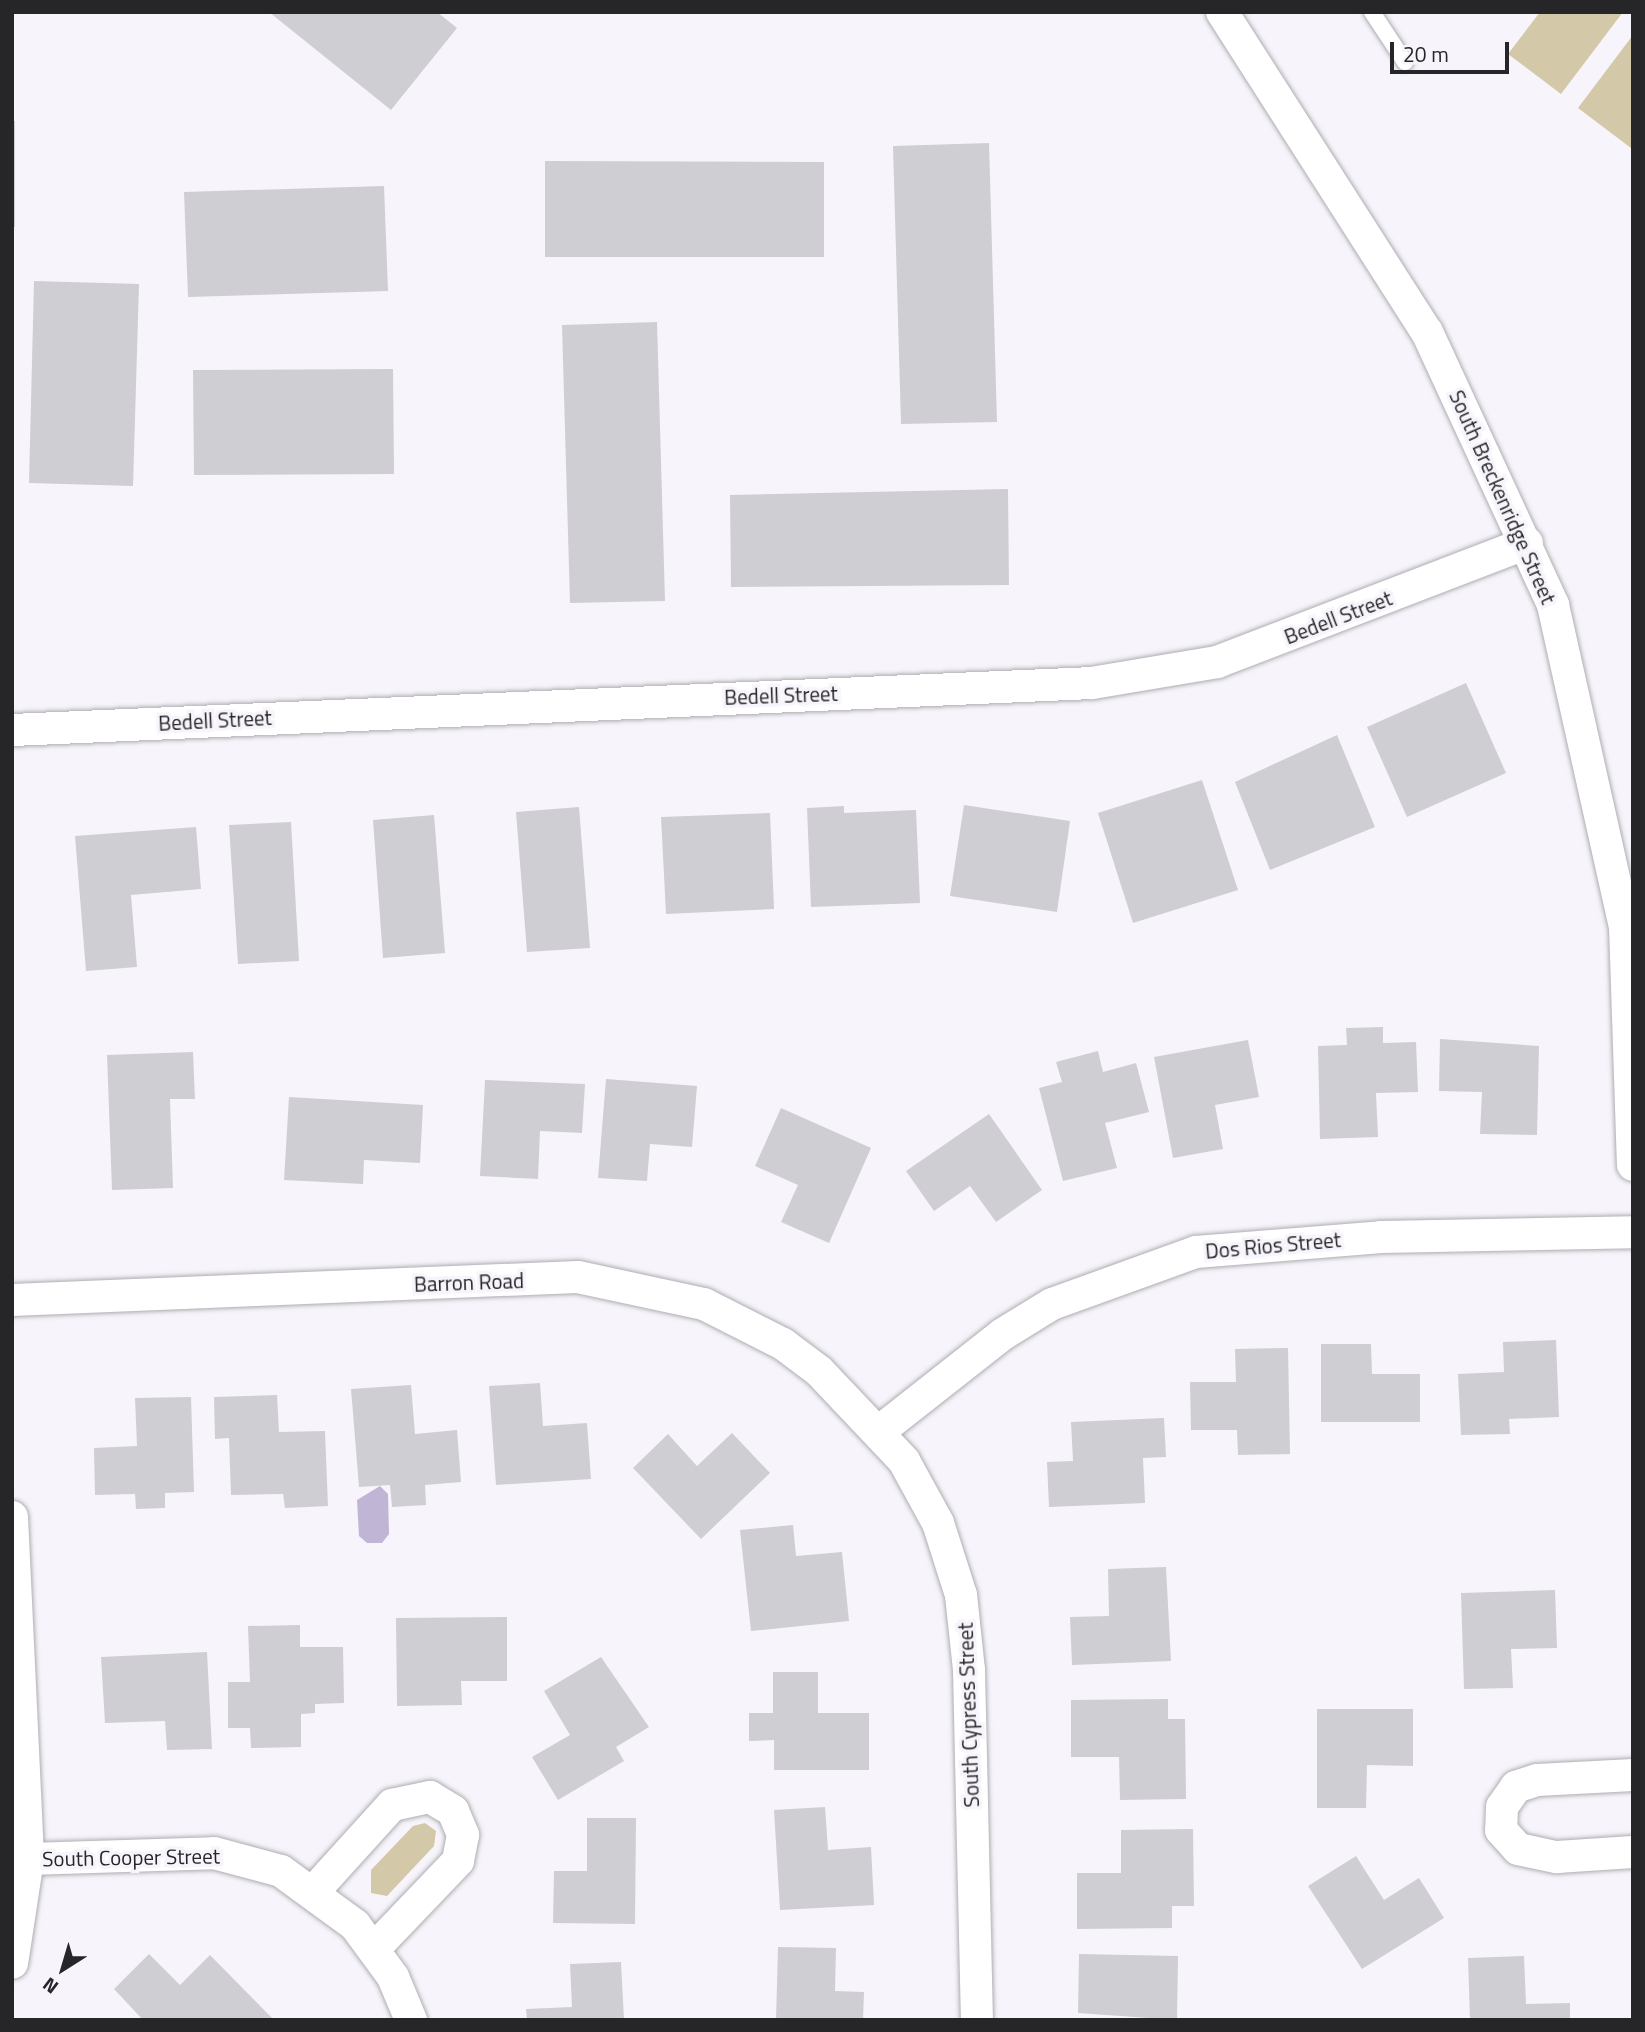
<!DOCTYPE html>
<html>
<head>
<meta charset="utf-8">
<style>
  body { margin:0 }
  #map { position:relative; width:1645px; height:2032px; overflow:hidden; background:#f7f5fb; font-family:"Titillium Web",sans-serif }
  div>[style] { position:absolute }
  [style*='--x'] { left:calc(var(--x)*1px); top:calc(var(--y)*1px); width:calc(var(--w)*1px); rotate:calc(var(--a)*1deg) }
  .green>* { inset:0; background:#d3c8a7 }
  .water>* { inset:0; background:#c0b5d5 }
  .building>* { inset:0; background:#cfced3 }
  .roads { filter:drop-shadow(0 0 2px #aeadb2) drop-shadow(0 0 2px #aeadb2) }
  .lane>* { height:16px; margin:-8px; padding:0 8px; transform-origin:8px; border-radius:8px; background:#fff }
  .street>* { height:32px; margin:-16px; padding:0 16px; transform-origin:16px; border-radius:16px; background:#fff }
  span { translate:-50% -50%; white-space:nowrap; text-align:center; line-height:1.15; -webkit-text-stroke:7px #f7f5fb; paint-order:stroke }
  .street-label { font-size:21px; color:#262527 }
  .frame { position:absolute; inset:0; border:14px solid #262527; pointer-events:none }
  .north { position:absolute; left:28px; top:1934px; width:70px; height:70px; -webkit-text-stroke:5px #f7f5fb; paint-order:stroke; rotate:217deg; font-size:19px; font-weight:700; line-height:28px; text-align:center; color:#262527 }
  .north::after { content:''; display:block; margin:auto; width:24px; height:32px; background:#262527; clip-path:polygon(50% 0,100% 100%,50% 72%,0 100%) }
  .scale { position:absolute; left:1390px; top:42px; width:119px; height:32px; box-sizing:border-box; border:4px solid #262527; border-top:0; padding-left:9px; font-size:21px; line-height:24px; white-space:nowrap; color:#262527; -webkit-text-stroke:5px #f7f5fb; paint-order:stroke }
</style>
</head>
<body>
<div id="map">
  <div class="green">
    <i style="clip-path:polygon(1540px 12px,1623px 12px,1561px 94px,1508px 54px)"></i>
    <i style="clip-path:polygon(1633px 35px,1633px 145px,1631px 148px,1578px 108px)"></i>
    <i style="clip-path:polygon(425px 1823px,436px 1831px,434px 1846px,387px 1896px,371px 1893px,371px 1870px,413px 1826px)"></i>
  </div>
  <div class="water">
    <i style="clip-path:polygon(380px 1486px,388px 1494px,389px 1534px,382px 1543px,367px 1543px,359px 1536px,357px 1500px)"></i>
  </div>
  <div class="building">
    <i style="clip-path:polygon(269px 12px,437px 12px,457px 28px,391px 110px)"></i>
    <i style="clip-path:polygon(12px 121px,15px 121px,15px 227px,12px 227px)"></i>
    <i style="clip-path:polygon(989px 143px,997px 422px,901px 424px,893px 146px)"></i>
    <i style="clip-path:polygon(545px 161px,824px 162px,824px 257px,545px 257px)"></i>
    <i style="clip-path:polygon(384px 186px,388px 291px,188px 297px,184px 192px)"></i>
    <i style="clip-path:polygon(34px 281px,139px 284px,133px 486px,29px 483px)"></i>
    <i style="clip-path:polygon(657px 322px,665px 601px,570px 603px,562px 325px)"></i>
    <i style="clip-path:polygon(393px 369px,394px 474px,194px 475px,193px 370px)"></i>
    <i style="clip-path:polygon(1008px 489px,1009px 585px,731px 587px,730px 495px)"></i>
    <i style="clip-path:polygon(1466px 683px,1506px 773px,1407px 817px,1367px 727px)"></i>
    <i style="clip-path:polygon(1337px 735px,1375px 827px,1270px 870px,1235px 782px)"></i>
    <i style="clip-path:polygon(1202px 780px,1238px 890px,1133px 923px,1098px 813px)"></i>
    <i style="clip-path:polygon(964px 805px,1070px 821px,1057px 912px,950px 896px)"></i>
    <i style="clip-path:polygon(844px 806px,844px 813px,916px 810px,920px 903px,811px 907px,807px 808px)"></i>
    <i style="clip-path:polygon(579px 807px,590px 948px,527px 952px,516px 812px)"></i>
    <i style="clip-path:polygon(770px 813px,774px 909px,666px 914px,661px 817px)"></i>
    <i style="clip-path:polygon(434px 815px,445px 953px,383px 958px,373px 820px)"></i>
    <i style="clip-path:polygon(291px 822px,299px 961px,238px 964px,229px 825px)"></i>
    <i style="clip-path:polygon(196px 827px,201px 889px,131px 895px,137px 967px,86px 971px,75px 836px)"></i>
    <i style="clip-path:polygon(1383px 1027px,1383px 1043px,1416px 1042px,1418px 1092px,1376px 1093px,1378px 1137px,1320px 1139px,1318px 1046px,1347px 1045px,1346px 1028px)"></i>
    <i style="clip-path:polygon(1440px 1039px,1539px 1046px,1537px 1135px,1480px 1134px,1482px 1092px,1439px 1091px)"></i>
    <i style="clip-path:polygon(1248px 1040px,1259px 1097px,1215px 1105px,1223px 1149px,1173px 1158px,1154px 1057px)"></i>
    <i style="clip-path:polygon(1098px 1051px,1103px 1072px,1136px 1063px,1149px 1112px,1105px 1123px,1117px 1168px,1063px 1181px,1039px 1088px,1062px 1082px,1056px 1062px)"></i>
    <i style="clip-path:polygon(193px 1052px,195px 1099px,170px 1099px,173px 1188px,112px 1190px,107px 1055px)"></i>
    <i style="clip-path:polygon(606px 1079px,697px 1086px,692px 1147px,650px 1144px,647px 1181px,598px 1178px)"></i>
    <i style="clip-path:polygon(485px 1080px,585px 1084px,582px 1133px,540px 1131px,538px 1179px,480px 1176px)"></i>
    <i style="clip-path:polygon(289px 1097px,423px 1105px,420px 1163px,364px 1160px,363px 1184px,284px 1180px)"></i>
    <i style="clip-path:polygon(781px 1108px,871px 1148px,829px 1243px,781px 1222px,798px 1185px,755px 1166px)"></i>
    <i style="clip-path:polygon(989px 1114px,1042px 1190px,996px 1222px,970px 1186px,934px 1211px,906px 1171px)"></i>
    <i style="clip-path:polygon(1556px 1340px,1559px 1417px,1509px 1419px,1510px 1434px,1461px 1435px,1458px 1374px,1504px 1372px,1503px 1342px)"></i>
    <i style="clip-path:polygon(1321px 1344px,1371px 1344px,1372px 1374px,1420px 1374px,1420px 1422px,1321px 1422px)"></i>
    <i style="clip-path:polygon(1288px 1348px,1290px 1454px,1238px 1455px,1237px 1430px,1191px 1430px,1190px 1382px,1236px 1382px,1235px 1349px)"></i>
    <i style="clip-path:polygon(540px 1383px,543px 1426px,587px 1423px,591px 1479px,496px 1485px,489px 1386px)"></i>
    <i style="clip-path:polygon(411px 1385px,415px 1434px,457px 1430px,461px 1482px,425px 1485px,426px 1505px,392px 1507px,390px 1485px,359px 1487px,351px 1389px)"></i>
    <i style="clip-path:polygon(277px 1395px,279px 1432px,325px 1431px,328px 1506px,285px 1508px,283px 1494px,231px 1495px,229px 1438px,215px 1439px,214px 1397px)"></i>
    <i style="clip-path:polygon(191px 1397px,194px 1492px,165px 1493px,165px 1508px,136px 1509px,135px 1494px,95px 1495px,94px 1448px,137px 1446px,135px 1398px)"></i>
    <i style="clip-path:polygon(1164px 1418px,1166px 1457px,1143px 1458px,1145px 1503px,1049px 1507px,1047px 1462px,1073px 1461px,1071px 1422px)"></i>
    <i style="clip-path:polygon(732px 1433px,770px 1473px,701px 1539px,633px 1468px,668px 1434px,697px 1466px)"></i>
    <i style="clip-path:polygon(793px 1525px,796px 1556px,842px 1552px,849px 1621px,751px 1631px,740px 1530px)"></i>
    <i style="clip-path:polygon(1166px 1567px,1171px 1661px,1072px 1665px,1070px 1617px,1109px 1616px,1108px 1569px)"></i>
    <i style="clip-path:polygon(1555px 1590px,1557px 1648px,1511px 1649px,1513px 1688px,1464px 1689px,1461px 1593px)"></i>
    <i style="clip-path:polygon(507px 1617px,507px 1681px,461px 1681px,462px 1705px,397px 1706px,396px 1618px)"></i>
    <i style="clip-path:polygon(300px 1625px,300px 1647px,343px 1647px,344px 1703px,315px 1704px,315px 1713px,301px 1714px,301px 1747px,251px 1748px,250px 1728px,228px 1728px,228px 1682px,250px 1682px,248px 1626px)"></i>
    <i style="clip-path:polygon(207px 1652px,212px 1749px,167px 1750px,165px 1721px,105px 1723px,101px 1657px)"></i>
    <i style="clip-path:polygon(601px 1657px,649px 1727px,616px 1747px,624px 1761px,558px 1800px,532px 1757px,570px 1735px,544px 1691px)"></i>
    <i style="clip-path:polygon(773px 1672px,818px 1672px,818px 1713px,869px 1713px,869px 1770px,774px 1770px,774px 1740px,749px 1741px,749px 1713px,773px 1713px)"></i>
    <i style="clip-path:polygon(1168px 1699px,1168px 1719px,1185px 1719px,1186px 1799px,1120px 1800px,1119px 1757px,1071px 1757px,1071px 1700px)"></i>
    <i style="clip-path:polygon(1317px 1709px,1413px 1709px,1413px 1766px,1367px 1765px,1366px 1808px,1317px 1808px)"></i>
    <i style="clip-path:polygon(825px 1807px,828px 1850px,871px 1847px,874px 1905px,780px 1910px,774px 1810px)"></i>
    <i style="clip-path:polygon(587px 1818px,636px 1818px,635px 1924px,553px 1923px,554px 1871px,587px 1871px)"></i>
    <i style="clip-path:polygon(1193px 1829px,1194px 1906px,1172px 1906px,1172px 1928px,1077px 1929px,1077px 1873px,1121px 1873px,1121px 1830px)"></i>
    <i style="clip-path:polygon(1356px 1856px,1384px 1900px,1419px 1878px,1444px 1918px,1362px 1969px,1308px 1886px)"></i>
    <i style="clip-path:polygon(778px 1947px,836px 1948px,835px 1991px,864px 1992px,863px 2020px,776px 2020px)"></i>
    <i style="clip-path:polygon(149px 1954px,180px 1985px,210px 1955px,274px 2020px,143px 2020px,114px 1989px)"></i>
    <i style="clip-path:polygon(1079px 1954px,1178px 1956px,1177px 2020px,1078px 2013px)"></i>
    <i style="clip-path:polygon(1524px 1956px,1526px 2004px,1570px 2003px,1570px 2020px,1470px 2020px,1468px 1958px)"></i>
    <i style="clip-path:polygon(621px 1962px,624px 2020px,527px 2020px,526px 2009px,572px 2007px,570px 1964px)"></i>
  </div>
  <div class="roads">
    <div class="lane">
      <i style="--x:1372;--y:12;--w:60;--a:56.6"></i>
    </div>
    <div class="street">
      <i style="--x:1222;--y:12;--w:380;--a:57.4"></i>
      <i style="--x:1427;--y:332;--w:301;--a:65.2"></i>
      <i style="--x:1553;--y:605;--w:329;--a:77.4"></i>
      <i style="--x:1625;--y:926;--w:239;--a:88.1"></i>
      <i style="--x:12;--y:730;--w:1081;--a:-2.49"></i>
      <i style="--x:1092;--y:683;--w:127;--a:-9.5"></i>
      <i style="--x:1217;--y:662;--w:332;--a:-21"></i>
      <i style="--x:12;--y:1300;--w:566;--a:-2.33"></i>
      <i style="--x:578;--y:1277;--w:129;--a:12.1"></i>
      <i style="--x:704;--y:1304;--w:89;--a:26.9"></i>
      <i style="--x:783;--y:1344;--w:45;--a:36.9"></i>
      <i style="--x:819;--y:1371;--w:124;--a:46.6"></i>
      <i style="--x:904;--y:1461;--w:71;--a:61.3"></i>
      <i style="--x:938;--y:1523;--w:76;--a:72.3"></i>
      <i style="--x:961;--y:1595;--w:75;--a:83.9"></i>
      <i style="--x:969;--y:1670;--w:350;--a:88.7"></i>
      <i style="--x:881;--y:1430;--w:155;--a:-38.2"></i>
      <i style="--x:1003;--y:1334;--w:57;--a:-31.5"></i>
      <i style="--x:1052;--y:1304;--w:153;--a:-19.9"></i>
      <i style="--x:1196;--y:1252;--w:186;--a:-4.6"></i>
      <i style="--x:1381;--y:1237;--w:252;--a:-1.1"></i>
      <i style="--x:12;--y:1517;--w:342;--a:87.3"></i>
      <i style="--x:28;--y:1859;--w:105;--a:98.7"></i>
      <i style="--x:1633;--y:1775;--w:96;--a:177"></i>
      <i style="--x:1537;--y:1780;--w:22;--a:162"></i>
      <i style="--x:1516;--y:1787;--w:24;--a:125"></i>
      <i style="--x:1502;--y:1807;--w:23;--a:92"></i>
      <i style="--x:1501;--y:1830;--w:25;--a:48"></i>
      <i style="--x:1518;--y:1849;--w:40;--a:12"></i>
      <i style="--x:1557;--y:1857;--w:76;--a:-3.8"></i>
      <i style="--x:28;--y:1859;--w:186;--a:-1.8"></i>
      <i style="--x:214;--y:1853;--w:69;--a:15"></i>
      <i style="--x:281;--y:1871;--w:92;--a:36.1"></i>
      <i style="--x:355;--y:1925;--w:64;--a:53.8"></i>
      <i style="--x:393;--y:1977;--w:47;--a:67.3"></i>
      <i style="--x:315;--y:1890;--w:115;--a:-47.8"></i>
      <i style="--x:392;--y:1805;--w:39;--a:-12"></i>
      <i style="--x:430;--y:1797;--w:27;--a:31"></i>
      <i style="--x:453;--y:1811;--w:26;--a:67"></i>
      <i style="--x:463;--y:1835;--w:26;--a:101"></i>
      <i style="--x:458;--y:1861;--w:120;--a:133.7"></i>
    </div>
  </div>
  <div class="street-label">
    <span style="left:1503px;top:497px;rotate:66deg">South Breckenridge Street</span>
    <span style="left:1338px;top:617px;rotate:-21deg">Bedell Street</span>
    <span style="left:781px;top:695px;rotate:-2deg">Bedell Street</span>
    <span style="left:215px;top:720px;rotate:-3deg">Bedell Street</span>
    <span style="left:1273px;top:1245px;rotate:-5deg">Dos Rios Street</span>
    <span style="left:469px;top:1282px;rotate:-2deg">Barron Road</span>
    <span style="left:968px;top:1715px;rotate:-92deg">South Cypress Street</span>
    <span style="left:131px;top:1857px;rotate:-1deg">South Cooper Street</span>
  </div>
  <div class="frame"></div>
  <div class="north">N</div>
  <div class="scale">20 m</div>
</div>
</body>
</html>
